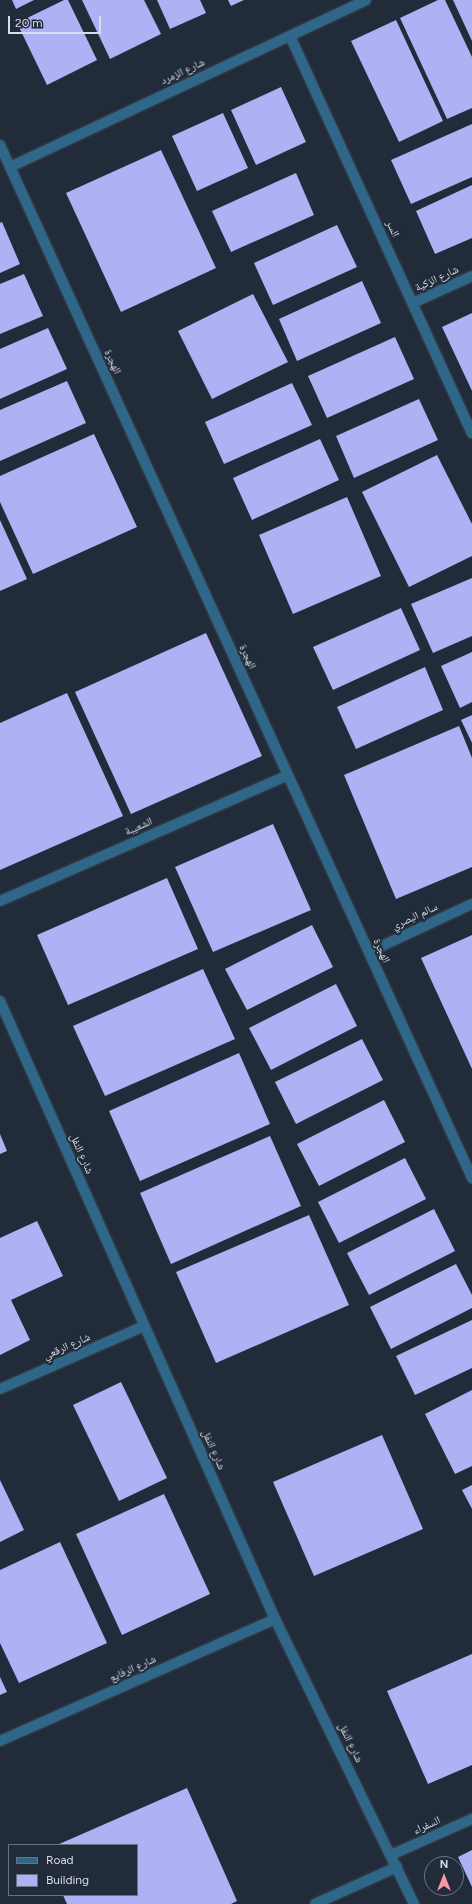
<!DOCTYPE html>
<html>
<head>
<meta charset="utf-8">
<style>
  body { margin:0 }
  #map { position:relative; width:472px; height:1904px; overflow:hidden; background:#222b3a; font-family:Figtree,"Noto Naskh Arabic",sans-serif }
  div>[style] { position:absolute }
  [style*='--x'] { left:calc(var(--x)*1px); top:calc(var(--y)*1px); width:calc(var(--w)*1px); rotate:calc(var(--a)*1deg) }
  .building>* { inset:0; background:#afb1f4 }
  .roads { filter:drop-shadow(0 0 1px #3f4856) drop-shadow(0 0 1px #3f4856) }
  .lane>* { height:10px; margin:-5px; padding:0 5px; transform-origin:5px; border-radius:5px; background:#2f6789 }
  .street>* { height:10px; margin:-5px; padding:0 5px; transform-origin:5px; border-radius:5px; background:#2f6789 }
  span { translate:-50% -50%; white-space:nowrap; text-align:center; line-height:1.15; -webkit-text-stroke:4px #222b3a; paint-order:stroke }
  .street-label { font-size:11px; color:#d8dee8 }
  .legend { position:absolute; left:8px; top:1844px; width:130px; height:52px; box-sizing:border-box; background:#222b3a; border:1px solid #6b7380; margin:0; padding:5px 7px; list-style:none; font-size:12px; color:#d8dee8 }
  .legend li { display:flex; align-items:center; gap:8px; height:20px }
  .legend b { width:20px; border:1px solid #6b7380 }
  .north { position:absolute; left:424px; top:1856px; width:40px; height:40px; box-sizing:border-box; background:#222b3a; border:1px solid #6b7380; border-radius:50%; rotate:0deg; font-size:11px; font-weight:700; line-height:16px; text-align:center; color:#d8dee8 }
  .north::after { content:''; display:block; margin:auto; width:14px; height:18px; background:#f49aa3; clip-path:polygon(50% 0,100% 100%,50% 72%,0 100%) }
  .scale { position:absolute; left:8px; top:16px; width:93px; height:18px; box-sizing:border-box; border:2px solid #d8dee8; border-top:0; padding-left:5px; font-size:12px; line-height:14px; white-space:nowrap; color:#d8dee8; -webkit-text-stroke:3px #222b3a; paint-order:stroke }
</style>
</head>
<body>
<div id="map">
  <div class="building">
    <i style="clip-path:polygon(12px 0,34px 0,16px 9px)"></i>
    <i style="clip-path:polygon(64px 0,68px 0,97px 60px,47px 85px,17px 23px)"></i>
    <i style="clip-path:polygon(82px 0,144px 0,161px 34px,110px 59px)"></i>
    <i style="clip-path:polygon(157px 0,200px 0,206px 13px,170px 29px)"></i>
    <i style="clip-path:polygon(228px 0,244px 0,231px 6px)"></i>
    <i style="clip-path:polygon(438px 0,445px 0,472px 57px,472px 108px,447px 119px,400px 18px)"></i>
    <i style="clip-path:polygon(453px 0,472px 0,472px 41px)"></i>
    <i style="clip-path:polygon(396px 20px,443px 121px,399px 142px,351px 41px)"></i>
    <i style="clip-path:polygon(281px 87px,306px 142px,256px 165px,231px 110px)"></i>
    <i style="clip-path:polygon(223px 113px,248px 168px,197px 191px,172px 136px)"></i>
    <i style="clip-path:polygon(472px 124px,472px 177px,411px 204px,391px 160px)"></i>
    <i style="clip-path:polygon(161px 150px,216px 268px,121px 312px,66px 193px)"></i>
    <i style="clip-path:polygon(296px 173px,314px 215px,231px 252px,212px 211px)"></i>
    <i style="clip-path:polygon(472px 185px,472px 238px,435px 254px,416px 211px)"></i>
    <i style="clip-path:polygon(2px 222px,20px 264px,0 273px,0 223px)"></i>
    <i style="clip-path:polygon(337px 225px,357px 267px,273px 305px,254px 263px)"></i>
    <i style="clip-path:polygon(24px 274px,43px 316px,0 334px,0 284px)"></i>
    <i style="clip-path:polygon(362px 281px,381px 323px,297px 361px,279px 319px)"></i>
    <i style="clip-path:polygon(253px 294px,288px 362px,212px 399px,178px 331px)"></i>
    <i style="clip-path:polygon(472px 313px,472px 391px,442px 327px)"></i>
    <i style="clip-path:polygon(48px 328px,67px 369px,0 399px,0 349px)"></i>
    <i style="clip-path:polygon(395px 337px,414px 379px,327px 418px,308px 376px)"></i>
    <i style="clip-path:polygon(67px 381px,86px 423px,0 461px,0 410px)"></i>
    <i style="clip-path:polygon(292px 383px,312px 425px,224px 464px,205px 422px)"></i>
    <i style="clip-path:polygon(419px 399px,438px 440px,354px 478px,336px 436px)"></i>
    <i style="clip-path:polygon(94px 434px,137px 527px,33px 574px,0 502px,0 476px)"></i>
    <i style="clip-path:polygon(320px 439px,339px 480px,252px 520px,233px 478px)"></i>
    <i style="clip-path:polygon(437px 455px,472px 524px,472px 556px,409px 587px,362px 492px)"></i>
    <i style="clip-path:polygon(347px 497px,381px 576px,293px 614px,259px 535px)"></i>
    <i style="clip-path:polygon(0 520px,27px 579px,0 591px)"></i>
    <i style="clip-path:polygon(472px 578px,472px 636px,433px 653px,411px 604px)"></i>
    <i style="clip-path:polygon(401px 608px,420px 650px,333px 690px,313px 647px)"></i>
    <i style="clip-path:polygon(206px 633px,262px 756px,131px 814px,75px 692px)"></i>
    <i style="clip-path:polygon(472px 652px,472px 702px,460px 708px,441px 666px)"></i>
    <i style="clip-path:polygon(425px 667px,443px 710px,356px 749px,337px 707px)"></i>
    <i style="clip-path:polygon(67px 693px,123px 816px,0 870px,0 723px)"></i>
    <i style="clip-path:polygon(472px 715px,472px 743px,461px 720px)"></i>
    <i style="clip-path:polygon(459px 726px,472px 758px,472px 867px,396px 899px,344px 775px)"></i>
    <i style="clip-path:polygon(273px 824px,311px 910px,213px 952px,175px 867px)"></i>
    <i style="clip-path:polygon(167px 878px,198px 949px,68px 1005px,37px 935px)"></i>
    <i style="clip-path:polygon(312px 925px,333px 967px,247px 1010px,225px 969px)"></i>
    <i style="clip-path:polygon(472px 935px,472px 1069px,421px 958px)"></i>
    <i style="clip-path:polygon(203px 969px,235px 1039px,105px 1096px,73px 1026px)"></i>
    <i style="clip-path:polygon(336px 984px,357px 1026px,271px 1070px,249px 1028px)"></i>
    <i style="clip-path:polygon(362px 1039px,383px 1080px,296px 1124px,275px 1082px)"></i>
    <i style="clip-path:polygon(239px 1053px,270px 1124px,140px 1181px,109px 1111px)"></i>
    <i style="clip-path:polygon(384px 1100px,405px 1142px,319px 1186px,297px 1144px)"></i>
    <i style="clip-path:polygon(0 1134px,7px 1151px,0 1154px)"></i>
    <i style="clip-path:polygon(270px 1136px,301px 1206px,171px 1264px,140px 1193px)"></i>
    <i style="clip-path:polygon(405px 1158px,426px 1199px,339px 1243px,318px 1202px)"></i>
    <i style="clip-path:polygon(434px 1209px,455px 1251px,369px 1295px,347px 1253px)"></i>
    <i style="clip-path:polygon(309px 1215px,349px 1305px,216px 1363px,176px 1272px)"></i>
    <i style="clip-path:polygon(37px 1221px,63px 1276px,11px 1300px,30px 1340px,0 1355px,0 1238px)"></i>
    <i style="clip-path:polygon(456px 1264px,472px 1295px,472px 1308px,391px 1349px,370px 1307px)"></i>
    <i style="clip-path:polygon(472px 1320px,472px 1368px,415px 1395px,396px 1356px)"></i>
    <i style="clip-path:polygon(121px 1382px,167px 1478px,119px 1501px,73px 1405px)"></i>
    <i style="clip-path:polygon(472px 1390px,472px 1466px,455px 1474px,425px 1414px)"></i>
    <i style="clip-path:polygon(382px 1435px,423px 1529px,314px 1576px,273px 1482px)"></i>
    <i style="clip-path:polygon(0 1480px,24px 1530px,0 1542px)"></i>
    <i style="clip-path:polygon(472px 1485px,472px 1509px,462px 1490px)"></i>
    <i style="clip-path:polygon(164px 1494px,210px 1594px,122px 1635px,76px 1534px)"></i>
    <i style="clip-path:polygon(60px 1542px,107px 1643px,19px 1683px,0 1643px,0 1570px)"></i>
    <i style="clip-path:polygon(472px 1654px,472px 1765px,428px 1784px,387px 1691px)"></i>
    <i style="clip-path:polygon(0 1677px,7px 1692px,0 1695px)"></i>
    <i style="clip-path:polygon(187px 1788px,237px 1901px,231px 1904px,67px 1904px,63px 1895px,137px 1895px,137px 1845px,57px 1845px)"></i>
    <i style="clip-path:polygon(472px 1850px,472px 1887px,458px 1857px)"></i>
  </div>
  <div class="roads">
    <div class="lane">
      <i style="--x:315;--y:1904;--w:90;--a:-24.3"></i>
    </div>
    <div class="street">
      <i style="--x:290;--y:36;--w:437;--a:65.4"></i>
      <i style="--x:0;--y:145;--w:1136;--a:65.44"></i>
      <i style="--x:10;--y:167;--w:393;--a:-25.1"></i>
      <i style="--x:413;--y:303;--w:65;--a:-24.6"></i>
      <i style="--x:0;--y:901;--w:314;--a:-23.6"></i>
      <i style="--x:369;--y:952;--w:114;--a:-25"></i>
      <i style="--x:0;--y:1001;--w:676;--a:66.01"></i>
      <i style="--x:275;--y:1619;--w:317;--a:64"></i>
      <i style="--x:0;--y:1389;--w:157;--a:-23.6"></i>
      <i style="--x:0;--y:1741;--w:301;--a:-23.9"></i>
      <i style="--x:391;--y:1855;--w:89;--a:-24"></i>
    </div>
  </div>
  <div class="street-label">
    <span style="left:183px;top:72px;rotate:-25deg">شارع الزمرد</span>
    <span style="left:392px;top:229px;rotate:65deg">السر</span>
    <span style="left:437px;top:279px;rotate:-25deg">شارع الزكية</span>
    <span style="left:112px;top:362px;rotate:65deg">الهجرة</span>
    <span style="left:247px;top:657px;rotate:65deg">الهجرة</span>
    <span style="left:139px;top:827px;rotate:-24deg">الشعيبة</span>
    <span style="left:415px;top:917px;rotate:-25deg">سالم البصري</span>
    <span style="left:381px;top:951px;rotate:65deg">الهجرة</span>
    <span style="left:81px;top:1154px;rotate:66deg">شارع النفل</span>
    <span style="left:67px;top:1347px;rotate:-24deg">شارع الرقعي</span>
    <span style="left:213px;top:1450px;rotate:66deg">شارع النفل</span>
    <span style="left:133px;top:1669px;rotate:-24deg">شارع الرفايع</span>
    <span style="left:350px;top:1743px;rotate:64deg">شارع النفل</span>
    <span style="left:427px;top:1826px;rotate:-24deg">السفراء</span>
  </div>
  <ul class="legend">
  <li><b style="height:5px;background:#2f6789"></b>Road</li>
  <li><b style="height:11px;background:#afb1f4"></b>Building</li>
  </ul>
  <div class="north">N</div>
  <div class="scale">20 m</div>
</div>
</body>
</html>
